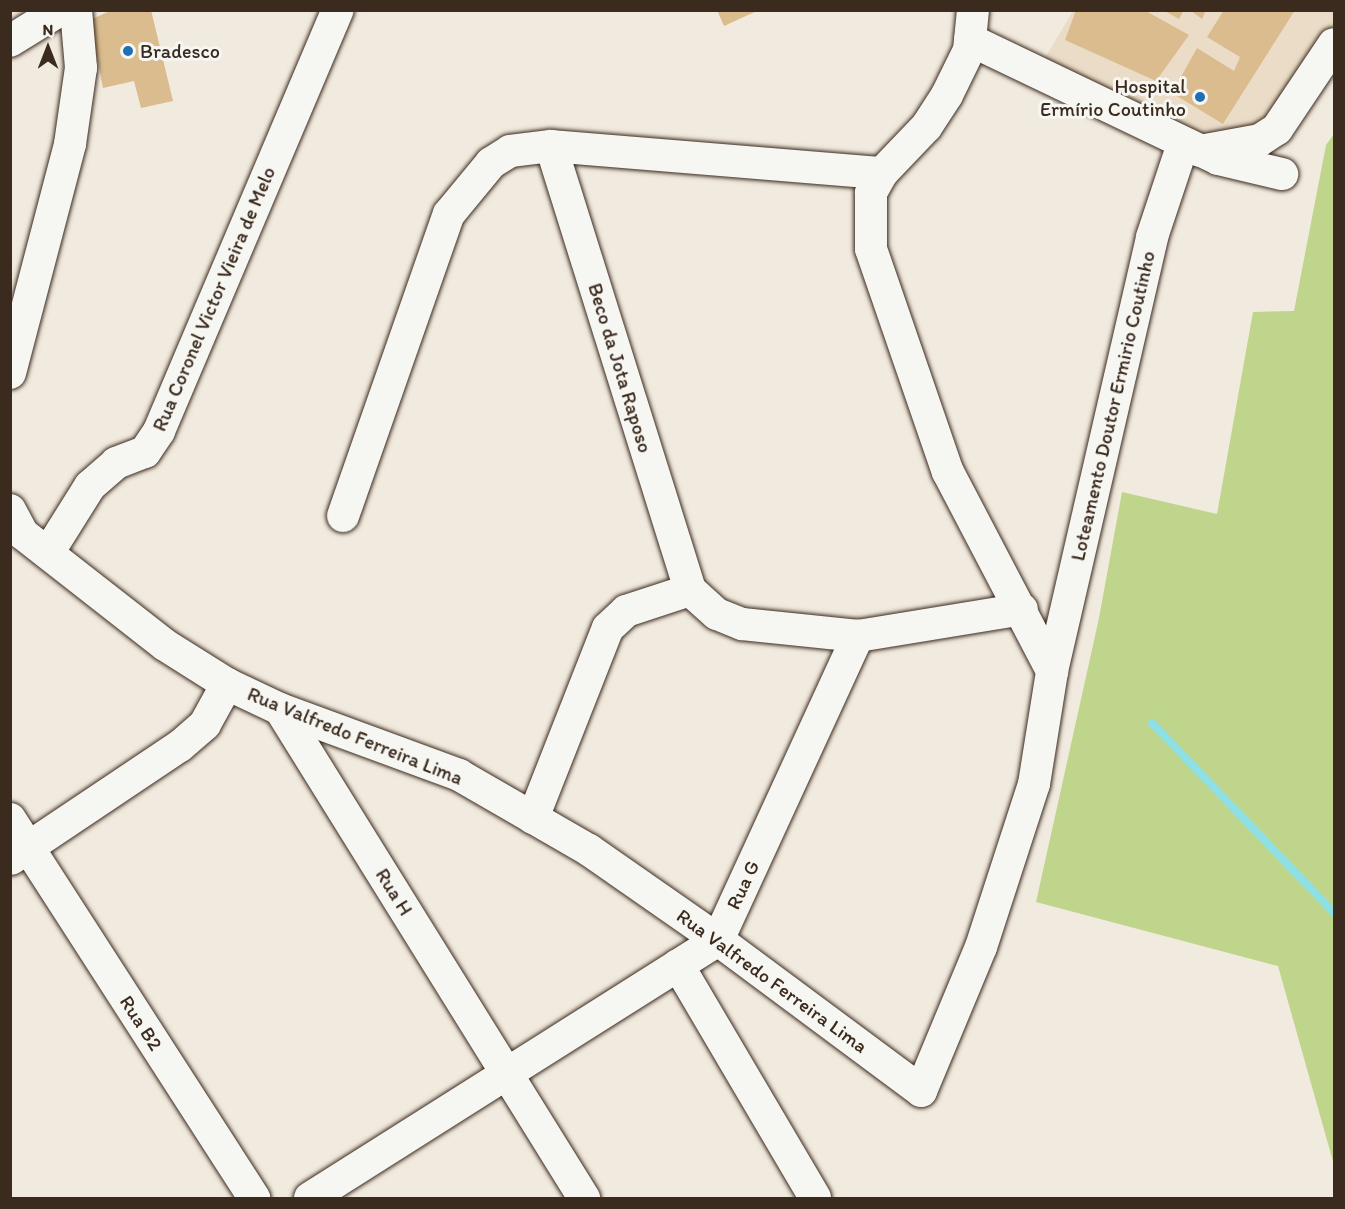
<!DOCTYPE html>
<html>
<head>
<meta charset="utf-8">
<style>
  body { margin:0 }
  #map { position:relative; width:1345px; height:1209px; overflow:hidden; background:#f1eade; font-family:Itim,sans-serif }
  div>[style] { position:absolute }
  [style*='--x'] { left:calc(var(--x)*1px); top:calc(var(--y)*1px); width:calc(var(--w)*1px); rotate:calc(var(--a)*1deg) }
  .built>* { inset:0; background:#eadcc6 }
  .green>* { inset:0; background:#bfd58c }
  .stream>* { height:8px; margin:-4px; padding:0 4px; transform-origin:4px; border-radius:4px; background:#8ee0e4 }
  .building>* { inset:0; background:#dbbc8e }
  .roads { filter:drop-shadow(0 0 2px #3b2a1e) drop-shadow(0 0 2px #3b2a1e) }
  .minor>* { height:32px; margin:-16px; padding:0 16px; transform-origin:16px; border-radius:16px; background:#f6f6f2 }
  .dots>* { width:16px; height:16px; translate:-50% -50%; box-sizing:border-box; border:3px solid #f6f6f2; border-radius:50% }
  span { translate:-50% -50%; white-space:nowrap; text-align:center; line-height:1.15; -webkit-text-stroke:6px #f6f6f2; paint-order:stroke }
  .poi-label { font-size:20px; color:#3b2a1e }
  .left { translate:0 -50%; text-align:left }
  .right { translate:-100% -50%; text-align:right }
  .street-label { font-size:20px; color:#3b2a1e }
  .frame { position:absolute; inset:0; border:12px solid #3b2a1e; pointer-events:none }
  .north { position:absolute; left:18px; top:18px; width:60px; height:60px; -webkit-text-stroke:4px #f6f6f2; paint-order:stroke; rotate:0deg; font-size:16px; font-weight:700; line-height:24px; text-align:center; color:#3b2a1e }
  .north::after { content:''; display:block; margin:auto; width:21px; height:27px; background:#3b2a1e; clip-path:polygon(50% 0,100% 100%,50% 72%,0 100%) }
</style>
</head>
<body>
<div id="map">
  <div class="built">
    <i style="clip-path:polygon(1073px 11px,1334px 11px,1334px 24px,1260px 131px,1203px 138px,1042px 63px)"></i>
  </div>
  <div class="green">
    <i style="clip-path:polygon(1334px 134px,1334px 1165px,1278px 966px,1036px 902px,1099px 618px,1122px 492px,1217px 514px,1253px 312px,1294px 311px,1326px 145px)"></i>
  </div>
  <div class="stream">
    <i style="--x:1152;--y:723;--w:263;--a:46.2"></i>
  </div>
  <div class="building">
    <i style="clip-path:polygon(112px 10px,151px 10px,173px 101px,141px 108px,134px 81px,103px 88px,90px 20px)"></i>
    <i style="clip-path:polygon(717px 10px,759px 10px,724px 26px)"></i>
    <i style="clip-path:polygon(1076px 10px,1144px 10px,1189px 35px,1156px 81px,1065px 40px)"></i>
    <i style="clip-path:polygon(1163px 10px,1184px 10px,1179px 19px)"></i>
    <i style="clip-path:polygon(1190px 10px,1206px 10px,1202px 19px)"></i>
    <i style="clip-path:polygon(1224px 10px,1295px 10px,1223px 124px,1172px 93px,1197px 48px,1234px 71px,1240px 57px,1207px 37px)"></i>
  </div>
  <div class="roads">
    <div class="minor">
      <i style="--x:973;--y:10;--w:40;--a:95.7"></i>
      <i style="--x:969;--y:50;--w:50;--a:116.1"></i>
      <i style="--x:947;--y:95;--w:38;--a:123"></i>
      <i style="--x:926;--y:127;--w:64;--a:133.7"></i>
      <i style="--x:882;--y:173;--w:23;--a:119"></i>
      <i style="--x:871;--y:193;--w:56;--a:90"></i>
      <i style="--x:871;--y:249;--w:236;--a:71"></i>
      <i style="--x:948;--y:472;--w:225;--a:62.4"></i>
      <i style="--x:970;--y:40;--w:275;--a:25.6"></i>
      <i style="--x:1218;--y:159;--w:66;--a:13.2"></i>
      <i style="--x:10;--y:41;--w:59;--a:-31.8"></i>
      <i style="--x:551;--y:146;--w:465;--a:72.6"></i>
      <i style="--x:1200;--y:151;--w:61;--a:-10.4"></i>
      <i style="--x:1260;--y:140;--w:20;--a:-33"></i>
      <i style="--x:1277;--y:129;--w:102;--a:-56.2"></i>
      <i style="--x:10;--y:373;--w:237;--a:-75.3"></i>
      <i style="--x:70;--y:144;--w:77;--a:-81.8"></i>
      <i style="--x:81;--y:68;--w:58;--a:-94.9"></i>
      <i style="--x:10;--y:510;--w:27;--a:62"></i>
      <i style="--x:23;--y:534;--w:180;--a:38"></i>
      <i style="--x:165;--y:645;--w:73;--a:32.2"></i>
      <i style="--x:227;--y:684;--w:59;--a:25.3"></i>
      <i style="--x:280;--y:709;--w:191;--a:20.2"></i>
      <i style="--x:459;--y:775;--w:150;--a:30"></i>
      <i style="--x:589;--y:850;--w:157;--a:34.9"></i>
      <i style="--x:718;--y:940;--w:253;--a:36.6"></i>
      <i style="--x:921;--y:1091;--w:156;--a:-67.4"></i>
      <i style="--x:981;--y:947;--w:171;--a:-72"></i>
      <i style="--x:1034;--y:784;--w:114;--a:-80.9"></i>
      <i style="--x:1052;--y:671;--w:445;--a:-77"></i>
      <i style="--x:1152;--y:237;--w:98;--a:-71.6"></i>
      <i style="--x:343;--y:516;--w:320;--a:-70.7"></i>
      <i style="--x:449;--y:214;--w:66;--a:-50.5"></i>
      <i style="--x:491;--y:163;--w:22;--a:-32"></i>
      <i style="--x:510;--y:151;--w:41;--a:-7"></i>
      <i style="--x:551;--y:146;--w:332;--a:4.7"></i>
      <i style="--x:48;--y:553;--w:79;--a:-57.9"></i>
      <i style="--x:90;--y:486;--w:35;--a:-41"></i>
      <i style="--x:116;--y:463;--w:31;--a:-21"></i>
      <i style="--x:145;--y:452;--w:25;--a:-56"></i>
      <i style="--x:159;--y:431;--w:457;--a:-67"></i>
      <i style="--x:690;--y:590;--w:36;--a:42"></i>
      <i style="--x:717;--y:614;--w:27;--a:22"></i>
      <i style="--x:742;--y:624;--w:117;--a:5.9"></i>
      <i style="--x:858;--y:636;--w:166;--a:-9.3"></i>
      <i style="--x:280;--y:709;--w:576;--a:58.13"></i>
      <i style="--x:533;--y:818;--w:204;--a:-68.5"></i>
      <i style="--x:608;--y:628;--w:25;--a:-43"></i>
      <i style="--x:626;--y:611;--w:67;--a:-18.2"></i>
      <i style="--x:10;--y:819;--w:451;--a:57.2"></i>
      <i style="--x:11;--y:859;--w:203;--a:-33.8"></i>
      <i style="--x:180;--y:746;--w:33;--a:-41"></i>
      <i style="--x:205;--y:724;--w:46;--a:-61.2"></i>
      <i style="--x:678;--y:965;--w:270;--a:59.5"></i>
      <i style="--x:310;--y:1198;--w:483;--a:-32.3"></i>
      <i style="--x:718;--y:940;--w:335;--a:-65.3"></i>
    </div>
  </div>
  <div class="dots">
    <i style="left:128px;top:51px;background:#1f6fb2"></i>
    <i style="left:1200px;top:97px;background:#1f6fb2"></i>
  </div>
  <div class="poi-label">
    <span class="left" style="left:140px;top:51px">Bradesco</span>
    <span class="right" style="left:1186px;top:98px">Hospital<br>Ermírio Coutinho</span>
  </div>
  <div class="street-label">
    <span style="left:214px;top:299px;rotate:-67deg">Rua Coronel Victor Vieira de Melo</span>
    <span style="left:620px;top:368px;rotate:73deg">Beco da Jota Raposo</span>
    <span style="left:1113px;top:406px;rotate:-77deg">Loteamento Doutor Ermirio Coutinho</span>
    <span style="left:355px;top:736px;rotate:22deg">Rua Valfredo Ferreira Lima</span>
    <span style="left:743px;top:885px;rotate:-65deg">Rua G</span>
    <span style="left:394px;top:892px;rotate:58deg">Rua H</span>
    <span style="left:772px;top:981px;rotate:36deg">Rua Valfredo Ferreira Lima</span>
    <span style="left:141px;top:1023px;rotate:57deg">Rua B2</span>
  </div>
  <div class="frame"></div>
  <div class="north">N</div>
</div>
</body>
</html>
